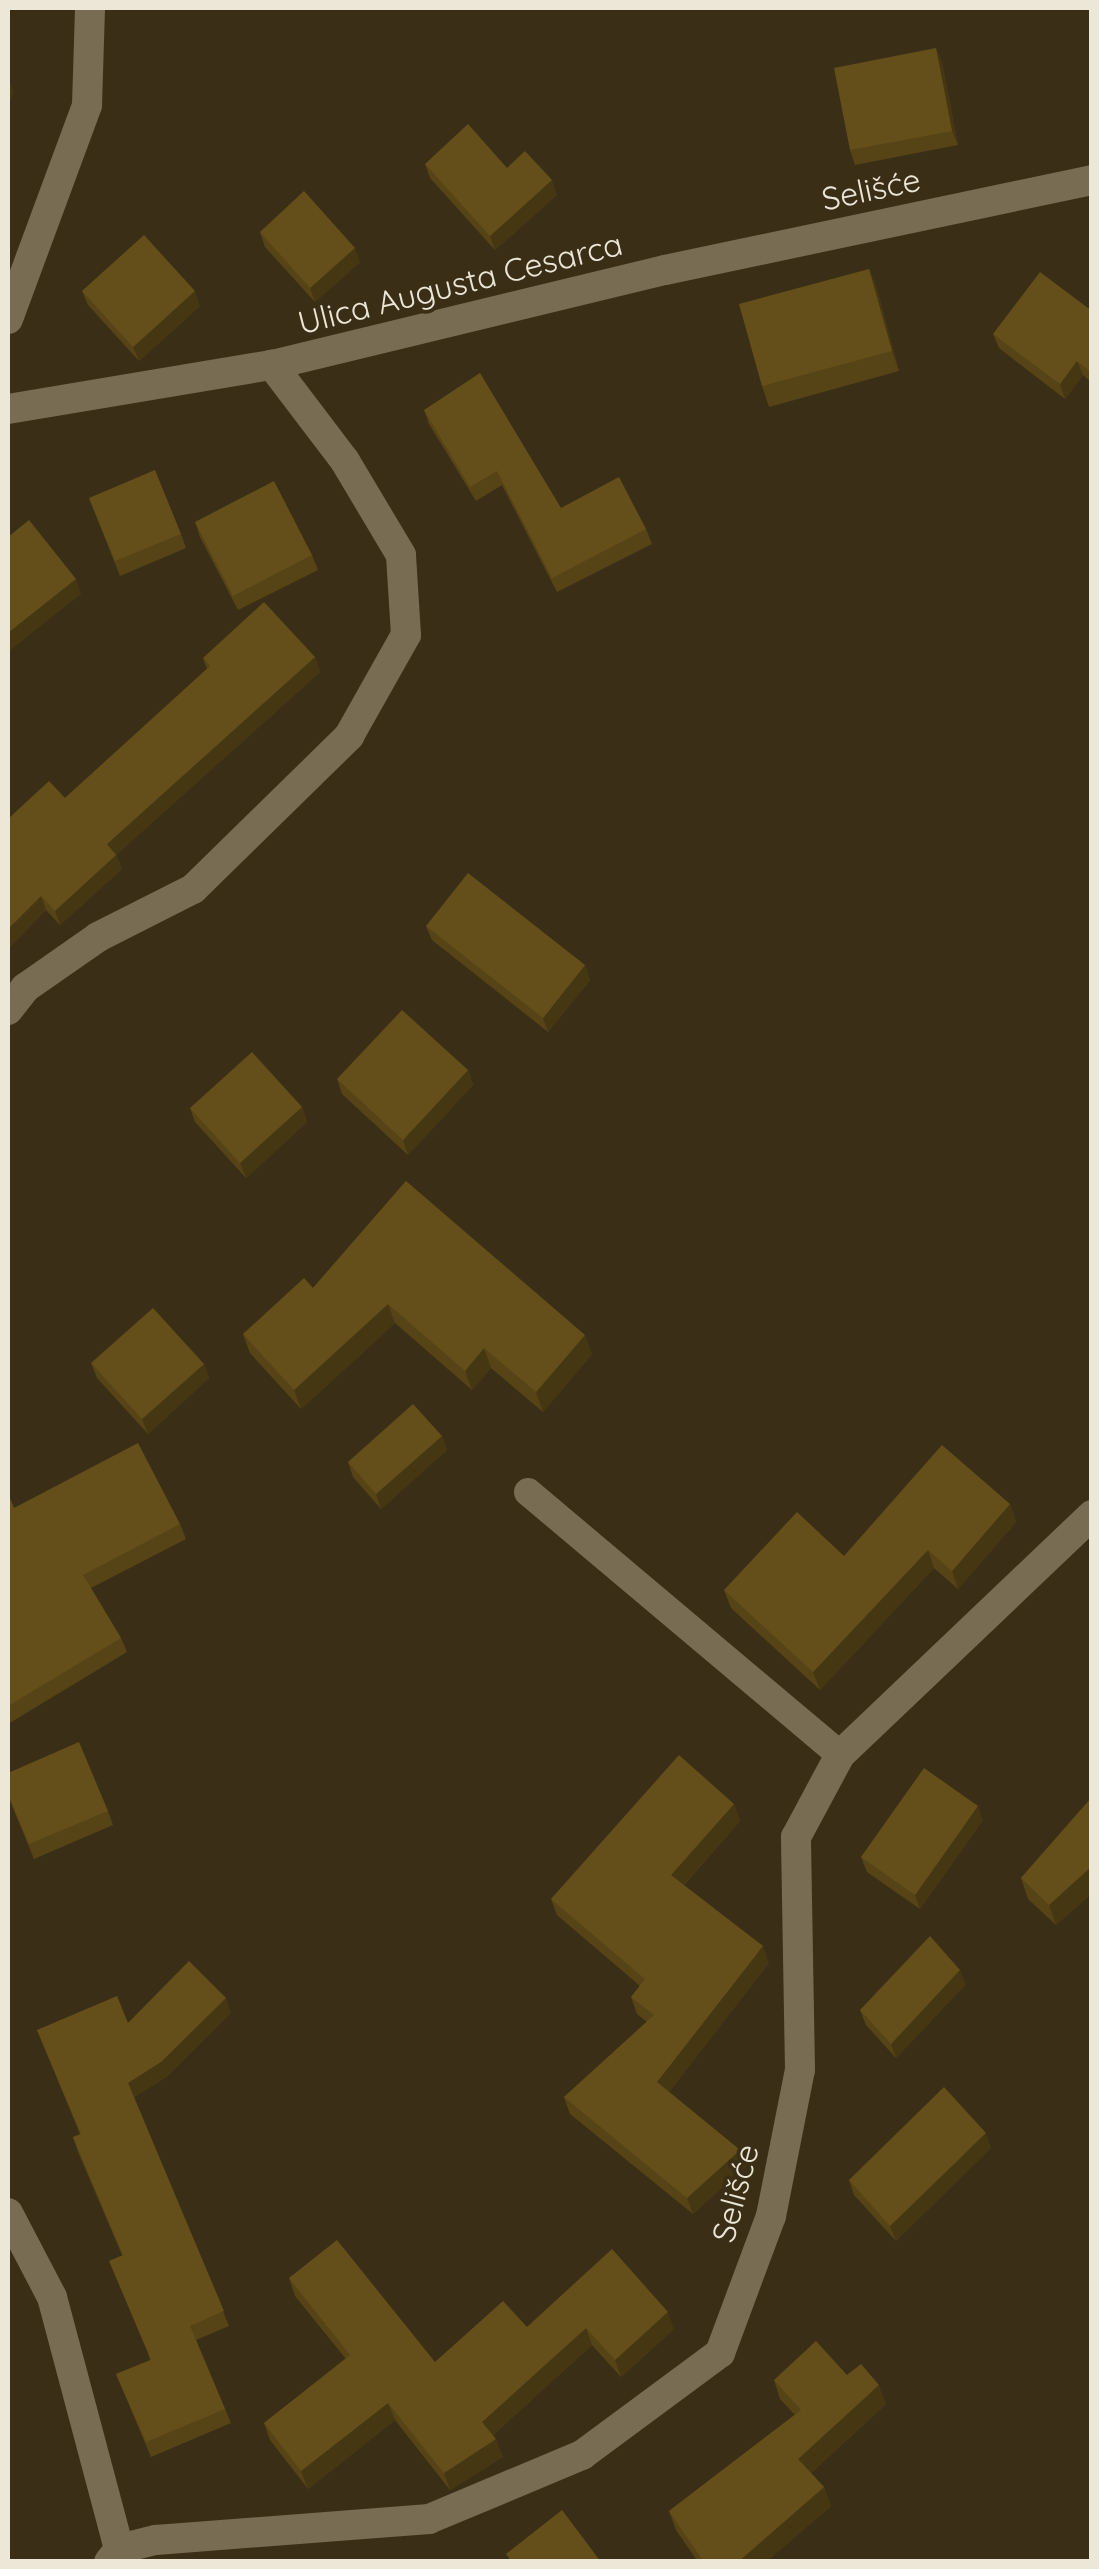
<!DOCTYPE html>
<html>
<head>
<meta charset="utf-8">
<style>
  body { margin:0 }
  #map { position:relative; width:1099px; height:2569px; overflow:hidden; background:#3a2f16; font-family:Quicksand,sans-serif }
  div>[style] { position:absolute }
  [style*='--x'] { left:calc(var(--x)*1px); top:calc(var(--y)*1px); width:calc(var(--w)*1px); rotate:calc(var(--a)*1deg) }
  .lane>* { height:28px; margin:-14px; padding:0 14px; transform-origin:14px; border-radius:14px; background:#786c52 }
  .street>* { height:30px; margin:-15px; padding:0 15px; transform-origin:15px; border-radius:15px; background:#786c52 }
  .wall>* { inset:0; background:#564417 }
  .shaded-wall>* { inset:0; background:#463713 }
  .building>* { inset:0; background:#644f1b }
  span { translate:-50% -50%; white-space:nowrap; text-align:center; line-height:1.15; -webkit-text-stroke:8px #3a2f16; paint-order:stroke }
  .street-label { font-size:32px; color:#ede7d8 }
  .frame { position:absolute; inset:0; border:10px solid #ede7d8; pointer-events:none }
</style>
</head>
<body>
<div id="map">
  <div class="lane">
    <i style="--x:528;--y:1492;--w:408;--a:40.1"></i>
  </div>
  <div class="street">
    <i style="--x:8;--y:319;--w:228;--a:-69.7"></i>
    <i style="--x:87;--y:105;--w:97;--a:-88.2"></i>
    <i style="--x:8;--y:409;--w:268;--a:-9.5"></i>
    <i style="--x:272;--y:365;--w:404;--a:-13.6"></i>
    <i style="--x:665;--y:270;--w:436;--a:-11.9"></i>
    <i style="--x:8;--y:1010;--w:28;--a:-52"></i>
    <i style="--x:25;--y:988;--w:89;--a:-34.9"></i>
    <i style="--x:98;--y:937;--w:106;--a:-26.8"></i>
    <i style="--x:193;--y:889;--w:219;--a:-44.4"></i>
    <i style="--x:349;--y:736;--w:116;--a:-60.6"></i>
    <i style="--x:406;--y:635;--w:80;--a:-93.6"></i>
    <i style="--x:401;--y:555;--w:109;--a:-120.8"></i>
    <i style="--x:345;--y:461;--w:121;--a:-127.2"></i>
    <i style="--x:8;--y:2213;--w:95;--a:62.4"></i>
    <i style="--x:52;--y:2297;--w:261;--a:75.1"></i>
    <i style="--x:109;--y:2562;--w:16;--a:-52"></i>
    <i style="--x:119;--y:2549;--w:38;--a:-14"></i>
    <i style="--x:156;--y:2540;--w:274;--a:-4.4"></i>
    <i style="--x:429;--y:2519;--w:166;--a:-22.7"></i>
    <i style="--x:582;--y:2455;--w:172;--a:-36.5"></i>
    <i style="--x:720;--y:2353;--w:146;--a:-69.6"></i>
    <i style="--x:771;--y:2216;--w:149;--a:-78.8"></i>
    <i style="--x:800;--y:2070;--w:233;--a:-91"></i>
    <i style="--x:796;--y:1837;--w:93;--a:-61.8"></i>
    <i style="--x:840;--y:1755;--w:348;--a:-43.6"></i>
  </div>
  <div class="wall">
    <i style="clip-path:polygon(942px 62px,958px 145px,855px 165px,850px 150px)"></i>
    <i style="clip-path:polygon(425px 164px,507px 168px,557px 195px,495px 250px,430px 178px)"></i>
    <i style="clip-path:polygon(260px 232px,360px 262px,315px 302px,265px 247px)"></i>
    <i style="clip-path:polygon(869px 269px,877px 289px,899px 371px,769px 407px,762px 386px)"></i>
    <i style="clip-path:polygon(82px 291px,200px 306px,139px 361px,88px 305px)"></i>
    <i style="clip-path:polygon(1092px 311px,1092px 383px,1083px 375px,1065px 399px,999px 348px,993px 334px)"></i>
    <i style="clip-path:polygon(424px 410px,561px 508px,646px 529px,652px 544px,557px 592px,502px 485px,476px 501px,429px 424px)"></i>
    <i style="clip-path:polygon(89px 498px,181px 534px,186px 548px,120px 576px)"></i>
    <i style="clip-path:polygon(195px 522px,312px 555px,318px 570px,238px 610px,200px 537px)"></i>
    <i style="clip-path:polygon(315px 657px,320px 672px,116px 855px,122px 869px,60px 925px,46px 910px,8px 949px,8px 819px,65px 798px,207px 669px,203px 658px)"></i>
    <i style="clip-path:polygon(426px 926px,585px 965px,590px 980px,548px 1032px,432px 940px)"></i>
    <i style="clip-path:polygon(468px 1070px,473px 1085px,408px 1155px,342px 1094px,337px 1079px)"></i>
    <i style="clip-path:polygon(302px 1107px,307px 1122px,246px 1178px,195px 1122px,190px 1108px)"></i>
    <i style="clip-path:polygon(406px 1181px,592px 1354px,543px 1412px,491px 1368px,472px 1390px,395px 1323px,301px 1409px,250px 1353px,243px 1334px,313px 1288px)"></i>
    <i style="clip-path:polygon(91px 1363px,204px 1364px,209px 1378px,148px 1434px,97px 1378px)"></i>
    <i style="clip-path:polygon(442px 1436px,447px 1450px,381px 1509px,353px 1477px,348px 1462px)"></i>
    <i style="clip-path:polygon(8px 1494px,14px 1508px,180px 1524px,186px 1539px,91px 1588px,121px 1638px,127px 1652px,8px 1724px)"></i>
    <i style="clip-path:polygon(1010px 1504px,1016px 1522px,958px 1589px,934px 1568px,820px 1690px,731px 1608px,724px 1590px,844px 1556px)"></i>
    <i style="clip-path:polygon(8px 1773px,108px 1811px,113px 1825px,34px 1859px,8px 1796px)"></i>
    <i style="clip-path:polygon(1092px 1797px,1092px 1893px,1056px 1925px,1028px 1899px,1021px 1878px)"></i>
    <i style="clip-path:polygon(734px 1804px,740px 1821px,684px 1885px,769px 1963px,669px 2092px,740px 2150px,746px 2166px,693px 2214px,570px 2114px,564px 2097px,647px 2022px,637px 2014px,631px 1997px,640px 1986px,557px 1915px,551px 1899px)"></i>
    <i style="clip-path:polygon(983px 1820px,920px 1909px,867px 1872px,861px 1857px)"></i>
    <i style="clip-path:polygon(966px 1984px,896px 2058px,866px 2025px,860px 2010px)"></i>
    <i style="clip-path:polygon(231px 2013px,166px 2077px,134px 2097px,229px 2326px,196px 2340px,231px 2423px,151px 2457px,116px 2374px,150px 2360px,122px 2255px,78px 2152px,73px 2137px,80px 2134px,37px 2030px)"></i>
    <i style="clip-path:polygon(991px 2148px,896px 2241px,854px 2195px,849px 2180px)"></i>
    <i style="clip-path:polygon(289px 2278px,435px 2362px,527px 2327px,674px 2329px,621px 2377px,592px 2345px,493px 2435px,503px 2457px,450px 2490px,395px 2420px,308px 2489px,270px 2440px,264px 2423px,346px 2359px,295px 2296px)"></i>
    <i style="clip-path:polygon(847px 2375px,886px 2404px,811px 2473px,824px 2487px,831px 2506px,766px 2562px,698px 2562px,676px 2530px,669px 2511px,795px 2415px,780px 2399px,774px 2380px)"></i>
  </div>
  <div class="shaded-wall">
    <i style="clip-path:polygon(936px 48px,942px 62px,958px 145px,952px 131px)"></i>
    <i style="clip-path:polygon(9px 79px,14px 93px,8px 105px,8px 81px)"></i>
    <i style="clip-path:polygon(552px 180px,557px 195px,495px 250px,490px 236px)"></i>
    <i style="clip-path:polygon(355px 248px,360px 262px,315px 302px,310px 288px)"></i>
    <i style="clip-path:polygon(869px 269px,877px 289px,899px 371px,892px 351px)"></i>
    <i style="clip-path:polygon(195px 291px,200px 306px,139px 361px,133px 347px)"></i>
    <i style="clip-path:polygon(1077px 361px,1083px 375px,1065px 399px,1060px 384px)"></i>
    <i style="clip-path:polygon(76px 579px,81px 594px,8px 652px,8px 633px)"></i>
    <i style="clip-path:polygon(315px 657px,320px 672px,116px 855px,122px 869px,60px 925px,55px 911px,107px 844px)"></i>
    <i style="clip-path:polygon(41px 896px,46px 910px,8px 949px,8px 929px)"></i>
    <i style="clip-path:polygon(585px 965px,590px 980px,548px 1032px,543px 1018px)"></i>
    <i style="clip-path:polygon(468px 1070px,473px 1085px,408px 1155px,403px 1140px)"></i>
    <i style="clip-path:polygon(302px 1107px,307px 1122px,246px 1178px,240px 1163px)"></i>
    <i style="clip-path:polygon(388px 1304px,395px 1323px,301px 1409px,294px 1390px)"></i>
    <i style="clip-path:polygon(585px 1335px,592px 1354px,543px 1412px,536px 1392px)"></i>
    <i style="clip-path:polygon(484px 1348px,491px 1368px,472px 1390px,465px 1371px)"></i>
    <i style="clip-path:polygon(204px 1364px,209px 1378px,148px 1434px,142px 1419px)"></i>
    <i style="clip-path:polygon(442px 1436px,447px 1450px,381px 1509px,376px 1494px)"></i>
    <i style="clip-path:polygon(1010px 1504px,1016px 1522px,958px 1589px,952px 1571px)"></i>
    <i style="clip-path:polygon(928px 1550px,934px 1568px,820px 1690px,813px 1672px)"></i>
    <i style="clip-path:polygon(734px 1804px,740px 1821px,677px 1892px,671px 1875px)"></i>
    <i style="clip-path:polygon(978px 1806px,983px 1820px,920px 1909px,915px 1895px)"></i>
    <i style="clip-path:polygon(1092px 1866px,1092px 1893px,1056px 1925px,1049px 1905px)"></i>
    <i style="clip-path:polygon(763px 1946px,769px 1963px,664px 2099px,657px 2082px)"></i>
    <i style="clip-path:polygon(960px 1970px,966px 1984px,896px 2058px,891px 2044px)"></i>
    <i style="clip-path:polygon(226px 1998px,231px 2013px,166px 2077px,133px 2097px,128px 2083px)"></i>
    <i style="clip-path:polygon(986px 2133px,991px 2148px,896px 2241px,890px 2226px)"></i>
    <i style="clip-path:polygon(740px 2150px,746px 2166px,693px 2214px,687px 2198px)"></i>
    <i style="clip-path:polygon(668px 2312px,674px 2329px,621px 2377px,615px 2360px)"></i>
    <i style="clip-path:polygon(586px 2328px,592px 2345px,488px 2439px,482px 2422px)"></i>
    <i style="clip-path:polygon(879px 2385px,886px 2404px,805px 2478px,798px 2459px)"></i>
    <i style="clip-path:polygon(388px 2403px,395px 2420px,308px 2489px,301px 2471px)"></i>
    <i style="clip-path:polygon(496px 2439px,503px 2457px,450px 2490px,444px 2473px)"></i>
    <i style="clip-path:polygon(824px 2487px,831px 2506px,766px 2562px,738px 2562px)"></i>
  </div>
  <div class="building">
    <i style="clip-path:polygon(936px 48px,952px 131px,850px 150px,834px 68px)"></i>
    <i style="clip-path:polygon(468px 124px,507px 168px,525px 151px,552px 180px,490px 236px,425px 164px)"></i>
    <i style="clip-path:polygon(304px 191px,355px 248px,310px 288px,260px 232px)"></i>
    <i style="clip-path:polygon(144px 235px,195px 291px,133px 347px,82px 291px)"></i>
    <i style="clip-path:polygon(869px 269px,892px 351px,762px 386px,739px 304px)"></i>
    <i style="clip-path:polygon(1040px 272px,1092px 311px,1092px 373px,1077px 361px,1060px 384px,993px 334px)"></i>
    <i style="clip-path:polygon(480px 373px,561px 508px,619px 477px,646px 529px,552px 578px,497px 471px,470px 487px,424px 410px)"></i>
    <i style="clip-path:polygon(155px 470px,181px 534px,115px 561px,89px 498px)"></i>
    <i style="clip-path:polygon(274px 481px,312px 555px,233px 596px,195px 522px)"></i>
    <i style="clip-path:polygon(29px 520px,76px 579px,8px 633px,8px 537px)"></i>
    <i style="clip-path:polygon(264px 602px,315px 657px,107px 844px,116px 855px,55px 911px,41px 896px,8px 929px,8px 819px,49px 781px,65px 798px,210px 666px,203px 658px)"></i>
    <i style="clip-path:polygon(468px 873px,585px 965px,543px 1018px,426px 926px)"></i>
    <i style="clip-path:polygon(402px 1010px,468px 1070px,403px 1140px,337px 1079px)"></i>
    <i style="clip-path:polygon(252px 1052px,302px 1107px,240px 1163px,190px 1108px)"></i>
    <i style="clip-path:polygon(406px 1181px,585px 1335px,536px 1392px,484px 1348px,465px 1371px,388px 1304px,294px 1390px,243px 1334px,304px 1278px,313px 1288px)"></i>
    <i style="clip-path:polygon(153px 1308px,204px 1364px,142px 1419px,91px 1363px)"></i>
    <i style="clip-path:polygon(413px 1404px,442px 1436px,376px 1494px,348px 1462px)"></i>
    <i style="clip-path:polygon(138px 1443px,180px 1524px,83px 1575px,121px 1638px,8px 1706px,8px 1494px,14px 1508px)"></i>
    <i style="clip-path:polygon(942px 1445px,1010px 1504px,952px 1571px,928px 1550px,813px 1672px,724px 1590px,797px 1512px,844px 1556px)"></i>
    <i style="clip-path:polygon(79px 1742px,108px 1811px,29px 1844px,8px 1794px,8px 1773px)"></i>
    <i style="clip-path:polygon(679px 1755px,734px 1804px,671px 1875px,763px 1946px,657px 2082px,740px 2150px,687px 2198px,564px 2097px,654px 2015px,631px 1997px,645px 1979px,551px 1899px)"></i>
    <i style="clip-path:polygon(924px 1768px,978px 1806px,915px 1895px,861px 1857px)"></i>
    <i style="clip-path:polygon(1092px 1797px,1092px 1866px,1049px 1905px,1021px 1878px)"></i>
    <i style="clip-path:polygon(930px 1936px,960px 1970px,891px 2044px,860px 2010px)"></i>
    <i style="clip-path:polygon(189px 1961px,226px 1998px,161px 2062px,128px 2083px,224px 2311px,190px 2326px,225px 2409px,146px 2442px,116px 2374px,151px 2360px,109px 2261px,123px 2255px,73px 2137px,81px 2134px,37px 2030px,117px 1996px,128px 2023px)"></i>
    <i style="clip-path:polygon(944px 2087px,986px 2133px,890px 2226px,849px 2180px)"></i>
    <i style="clip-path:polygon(337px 2240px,435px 2362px,503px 2301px,527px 2327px,612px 2249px,668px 2312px,615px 2360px,586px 2328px,482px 2422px,496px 2439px,444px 2473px,388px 2403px,301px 2471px,264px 2423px,350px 2355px,289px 2278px)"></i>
    <i style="clip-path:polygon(816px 2341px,847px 2375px,861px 2364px,879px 2385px,798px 2459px,824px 2487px,738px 2562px,704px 2562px,669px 2511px,801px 2410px,774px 2380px)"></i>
    <i style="clip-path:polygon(562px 2510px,601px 2562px,512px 2562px,506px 2554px)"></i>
  </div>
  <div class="street-label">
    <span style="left:871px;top:189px;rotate:-12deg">Selišće</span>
    <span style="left:460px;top:283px;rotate:-14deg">Ulica Augusta Cesarca</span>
    <span style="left:735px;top:2193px;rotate:-75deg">Selišće</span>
  </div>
  <div class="frame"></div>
</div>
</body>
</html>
